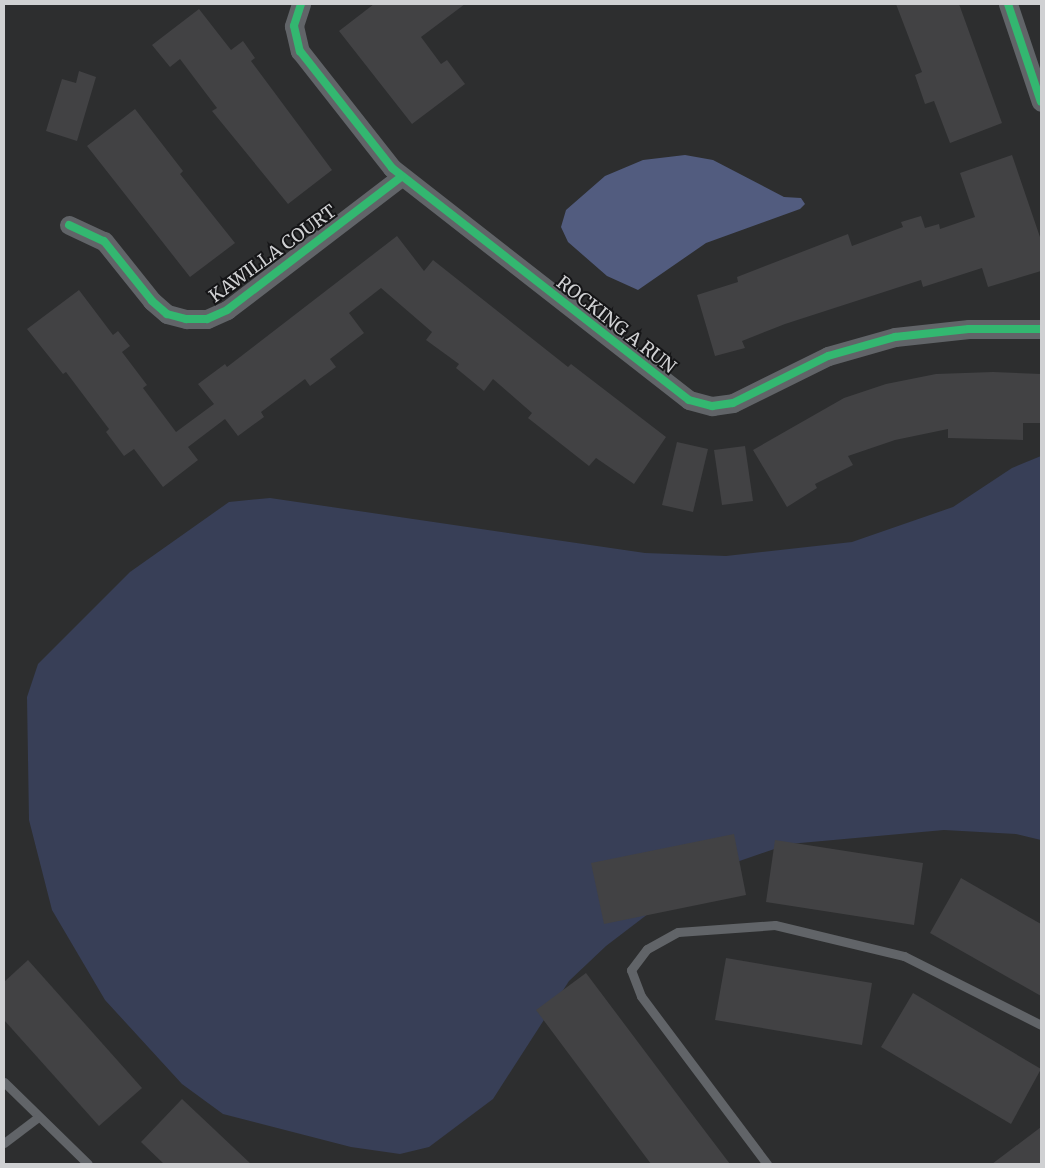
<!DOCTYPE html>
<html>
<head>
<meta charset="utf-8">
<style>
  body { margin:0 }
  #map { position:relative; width:1045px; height:1168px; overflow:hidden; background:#2d2e2f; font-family:Merriweather,serif }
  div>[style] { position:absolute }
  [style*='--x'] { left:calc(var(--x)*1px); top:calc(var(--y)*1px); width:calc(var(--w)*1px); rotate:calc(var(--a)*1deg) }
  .green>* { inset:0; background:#383f57 }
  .water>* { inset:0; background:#525c7f }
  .building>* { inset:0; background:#424244 }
  .lane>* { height:9px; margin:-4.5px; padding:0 4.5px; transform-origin:4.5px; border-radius:4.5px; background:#616468 }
  .street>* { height:19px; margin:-9.5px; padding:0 9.5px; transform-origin:9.5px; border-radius:9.5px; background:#616468 }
  .cycleway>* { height:8px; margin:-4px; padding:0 4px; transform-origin:4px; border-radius:4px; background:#33b770 }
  span { translate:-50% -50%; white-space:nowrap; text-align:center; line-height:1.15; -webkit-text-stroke:4px #151517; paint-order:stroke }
  .street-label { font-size:18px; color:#d0d1d3 }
  .frame { position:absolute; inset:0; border:5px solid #d0d1d3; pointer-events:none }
</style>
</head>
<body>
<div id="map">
  <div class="green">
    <i style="clip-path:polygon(1041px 456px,1041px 840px,1016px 834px,944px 830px,789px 844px,699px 875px,606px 946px,569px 981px,493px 1099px,429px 1147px,400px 1154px,351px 1147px,223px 1114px,182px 1084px,105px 1000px,52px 910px,29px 820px,27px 697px,38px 664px,130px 572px,229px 502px,270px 498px,645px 553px,726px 556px,852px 542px,953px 507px,1012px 468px)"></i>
  </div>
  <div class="water">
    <i style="clip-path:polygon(685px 155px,713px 160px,784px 197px,801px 198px,805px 204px,800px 209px,706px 243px,638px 290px,607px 276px,568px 242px,561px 227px,566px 210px,605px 176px,643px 160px)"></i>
  </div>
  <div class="building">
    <i style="clip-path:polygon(374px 4px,465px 4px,421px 37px,441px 64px,447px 60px,465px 84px,412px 124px,339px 31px)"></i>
    <i style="clip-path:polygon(896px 4px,959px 4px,1002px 123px,950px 143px,934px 101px,925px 104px,915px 75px,922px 72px)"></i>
    <i style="clip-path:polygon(199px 9px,231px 50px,243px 41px,255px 58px,251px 61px,332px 170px,288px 204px,212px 111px,217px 108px,180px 59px,170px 67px,152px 45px)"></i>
    <i style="clip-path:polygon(79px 71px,96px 77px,77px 141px,46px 131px,62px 79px,76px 83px)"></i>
    <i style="clip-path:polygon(135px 109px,183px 171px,180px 174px,235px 243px,190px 277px,87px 146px)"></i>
    <i style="clip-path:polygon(1012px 155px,1041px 240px,1041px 271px,988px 287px,982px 268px,923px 287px,921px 280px,785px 324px,742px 341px,745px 348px,715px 356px,697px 295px,738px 282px,737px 277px,848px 234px,852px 246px,903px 227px,901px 222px,921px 216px,925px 228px,939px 224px,940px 229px,975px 217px,960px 173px)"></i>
    <i style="clip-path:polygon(397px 236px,424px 271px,433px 260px,568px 367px,571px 364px,666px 437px,634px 484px,596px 458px,589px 466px,528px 418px,532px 413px,493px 379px,484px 391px,456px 368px,459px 364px,426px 340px,432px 332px,381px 288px,349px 313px,364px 333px,330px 359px,336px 367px,310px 386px,305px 379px,261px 412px,264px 417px,238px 436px,225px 419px,188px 447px,198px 460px,163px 487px,134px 449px,124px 456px,106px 432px,109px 429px,66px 372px,63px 374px,27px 329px,79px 290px,113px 335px,118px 331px,130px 346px,122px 352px,147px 385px,143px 388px,176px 432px,214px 404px,198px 384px,225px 364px,227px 367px)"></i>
    <i style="clip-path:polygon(993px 372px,1041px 374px,1041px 423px,1023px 423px,1023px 440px,948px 438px,948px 429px,895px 440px,848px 456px,853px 465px,815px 484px,817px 488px,787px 507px,753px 450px,844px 398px,886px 384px,936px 374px)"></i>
    <i style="clip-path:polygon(677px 442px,708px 449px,693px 512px,662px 505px)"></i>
    <i style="clip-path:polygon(745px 446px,753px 501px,722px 505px,714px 450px)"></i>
    <i style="clip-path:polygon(734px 834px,746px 895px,604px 924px,591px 863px)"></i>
    <i style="clip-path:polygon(775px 840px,923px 863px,914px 925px,766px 902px)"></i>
    <i style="clip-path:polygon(961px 878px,1041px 924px,1041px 996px,930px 933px)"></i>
    <i style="clip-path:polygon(726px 958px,872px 983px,862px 1045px,715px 1020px)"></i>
    <i style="clip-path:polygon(28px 960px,142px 1088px,99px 1126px,4px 1020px,4px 982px)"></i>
    <i style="clip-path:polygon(586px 973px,689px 1110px,730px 1164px,651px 1164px,536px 1010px)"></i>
    <i style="clip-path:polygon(913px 993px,1041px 1069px,1011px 1124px,881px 1047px)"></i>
    <i style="clip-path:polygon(182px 1099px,251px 1164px,164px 1164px,141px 1142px)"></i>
    <i style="clip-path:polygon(1041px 1127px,1041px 1164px,992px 1164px)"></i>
  </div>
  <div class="lane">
    <i style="--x:4;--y:1082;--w:117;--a:44.3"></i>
    <i style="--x:4;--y:1143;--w:41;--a:-37.1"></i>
    <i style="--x:767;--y:1164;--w:210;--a:-126.9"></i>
    <i style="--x:641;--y:996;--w:28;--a:-111"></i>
    <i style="--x:631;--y:970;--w:26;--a:-53"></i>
    <i style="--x:647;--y:949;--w:35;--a:-29"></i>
    <i style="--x:678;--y:932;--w:97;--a:-4.1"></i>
    <i style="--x:775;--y:925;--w:133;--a:13.5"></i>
    <i style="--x:904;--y:956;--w:153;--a:26.7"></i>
  </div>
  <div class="street">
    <i style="--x:301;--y:4;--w:23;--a:108"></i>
    <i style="--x:294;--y:26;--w:26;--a:77"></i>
    <i style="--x:300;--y:51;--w:149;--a:51.8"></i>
    <i style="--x:392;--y:168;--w:377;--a:38"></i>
    <i style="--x:689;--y:400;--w:24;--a:15"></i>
    <i style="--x:712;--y:406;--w:21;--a:-8"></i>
    <i style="--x:733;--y:403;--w:106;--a:-26.3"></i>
    <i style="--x:828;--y:356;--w:70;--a:-15.8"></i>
    <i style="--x:895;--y:337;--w:74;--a:-6.2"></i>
    <i style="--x:969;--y:329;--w:72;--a:0"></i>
    <i style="--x:1008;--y:4;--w:103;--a:71.4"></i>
    <i style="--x:69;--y:225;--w:38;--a:25"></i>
    <i style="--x:104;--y:241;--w:77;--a:51.3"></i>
    <i style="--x:152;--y:301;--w:20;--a:41"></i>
    <i style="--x:167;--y:314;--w:20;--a:15"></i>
    <i style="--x:186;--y:319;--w:21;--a:0"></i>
    <i style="--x:207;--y:319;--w:22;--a:-24"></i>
    <i style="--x:227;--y:310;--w:219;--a:-37.4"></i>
  </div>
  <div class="cycleway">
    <i style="--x:301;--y:4;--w:23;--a:108"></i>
    <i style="--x:294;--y:26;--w:26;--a:77"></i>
    <i style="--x:300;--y:51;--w:149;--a:51.8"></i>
    <i style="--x:392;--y:168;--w:377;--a:38"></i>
    <i style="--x:689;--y:400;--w:24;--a:15"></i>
    <i style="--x:712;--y:406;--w:21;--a:-8"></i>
    <i style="--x:733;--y:403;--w:106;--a:-26.3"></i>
    <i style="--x:828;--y:356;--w:70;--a:-15.8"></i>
    <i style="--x:895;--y:337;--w:74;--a:-6.2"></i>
    <i style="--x:969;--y:329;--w:72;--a:0"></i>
    <i style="--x:1008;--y:4;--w:103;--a:71.4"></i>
    <i style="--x:69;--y:225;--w:38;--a:25"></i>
    <i style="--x:104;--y:241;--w:77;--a:51.3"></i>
    <i style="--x:152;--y:301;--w:20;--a:41"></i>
    <i style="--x:167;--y:314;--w:20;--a:15"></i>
    <i style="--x:186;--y:319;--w:21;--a:0"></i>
    <i style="--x:207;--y:319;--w:22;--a:-24"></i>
    <i style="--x:227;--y:310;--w:219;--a:-37.4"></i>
  </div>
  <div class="street-label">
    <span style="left:273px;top:254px;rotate:-36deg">KAWILLA COURT</span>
    <span style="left:616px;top:325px;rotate:38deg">ROCKING A RUN</span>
  </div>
  <div class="frame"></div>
</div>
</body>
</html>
